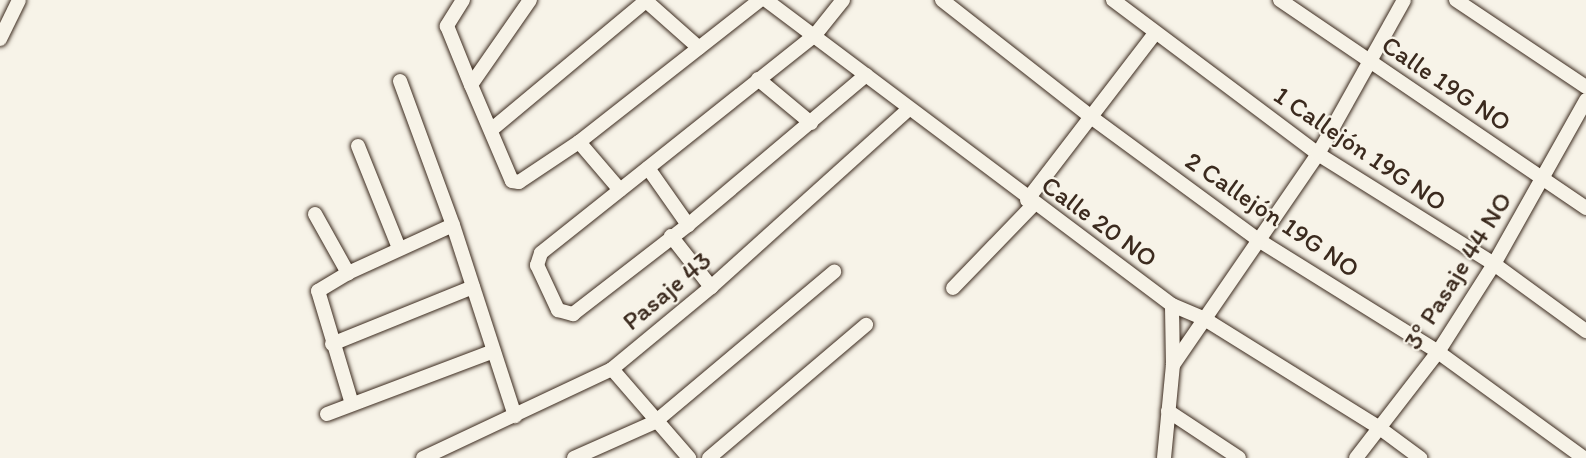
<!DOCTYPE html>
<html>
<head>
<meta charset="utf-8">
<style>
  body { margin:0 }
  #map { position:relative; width:1586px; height:458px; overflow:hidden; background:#f7f3e8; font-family:Itim,sans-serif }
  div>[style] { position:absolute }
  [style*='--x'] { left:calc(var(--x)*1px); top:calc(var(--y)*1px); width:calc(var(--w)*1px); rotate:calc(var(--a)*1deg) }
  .roads { filter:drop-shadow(0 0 2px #3b2a1e) drop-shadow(0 0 2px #3b2a1e) }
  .street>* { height:14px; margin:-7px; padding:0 7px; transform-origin:7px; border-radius:7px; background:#f7f3e8 }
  span { translate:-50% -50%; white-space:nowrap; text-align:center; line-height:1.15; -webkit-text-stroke:4.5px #f7f3e8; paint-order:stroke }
  .street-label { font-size:26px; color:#3b2a1e }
</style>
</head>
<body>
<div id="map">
  <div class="roads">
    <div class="street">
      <i style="--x:463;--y:0;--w:31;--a:122"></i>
      <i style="--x:447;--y:26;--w:64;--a:67.9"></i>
      <i style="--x:530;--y:0;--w:103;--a:124.8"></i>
      <i style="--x:471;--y:85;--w:104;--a:66.9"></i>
      <i style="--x:512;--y:181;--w:7;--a:8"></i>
      <i style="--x:519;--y:182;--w:72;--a:-33.7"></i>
      <i style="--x:579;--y:142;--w:230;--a:-38.1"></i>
      <i style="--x:645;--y:0;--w:72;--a:41.6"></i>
      <i style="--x:766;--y:0;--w:508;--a:36.92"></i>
      <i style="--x:1172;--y:305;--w:34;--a:23"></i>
      <i style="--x:1203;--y:318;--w:210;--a:31.9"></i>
      <i style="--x:1381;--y:429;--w:49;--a:36.6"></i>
      <i style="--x:843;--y:0;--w:45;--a:128.7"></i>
      <i style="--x:815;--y:35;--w:350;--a:141.5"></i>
      <i style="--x:541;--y:253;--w:13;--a:108"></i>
      <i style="--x:537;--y:265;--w:50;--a:65"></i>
      <i style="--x:558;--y:310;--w:16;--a:15"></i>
      <i style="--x:573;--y:314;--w:145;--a:-37.7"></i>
      <i style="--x:688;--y:225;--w:233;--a:-40.1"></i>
      <i style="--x:942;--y:0;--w:189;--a:38.1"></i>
      <i style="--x:1091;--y:117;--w:210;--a:36.3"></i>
      <i style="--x:1260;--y:241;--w:210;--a:31.9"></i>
      <i style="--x:1438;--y:352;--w:180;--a:36"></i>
      <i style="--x:1113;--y:0;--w:256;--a:36.9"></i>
      <i style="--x:1318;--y:154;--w:208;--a:32"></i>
      <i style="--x:1494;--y:264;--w:114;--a:36.1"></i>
      <i style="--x:1280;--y:0;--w:370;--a:34.2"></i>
      <i style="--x:1456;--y:0;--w:156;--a:33.8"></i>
      <i style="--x:0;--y:39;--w:43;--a:-64"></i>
      <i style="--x:758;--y:79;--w:69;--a:39.7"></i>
      <i style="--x:400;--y:81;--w:153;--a:69.8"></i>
      <i style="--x:453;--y:225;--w:201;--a:72"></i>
      <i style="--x:491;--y:130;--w:202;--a:-39.8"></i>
      <i style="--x:579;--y:142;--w:63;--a:49.5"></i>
      <i style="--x:358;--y:146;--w:110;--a:68.1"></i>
      <i style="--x:648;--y:168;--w:70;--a:54.9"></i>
      <i style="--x:1027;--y:200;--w:210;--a:-52.5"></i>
      <i style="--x:315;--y:214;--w:68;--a:60.8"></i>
      <i style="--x:671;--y:236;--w:65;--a:51.9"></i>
      <i style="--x:953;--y:288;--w:117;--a:-46"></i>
      <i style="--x:332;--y:344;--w:152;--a:-22"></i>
      <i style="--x:1173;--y:365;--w:256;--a:-55.5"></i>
      <i style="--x:1318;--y:154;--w:176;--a:-60.8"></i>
      <i style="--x:612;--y:369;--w:118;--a:49.1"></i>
      <i style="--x:352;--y:404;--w:118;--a:-106.7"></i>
      <i style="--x:318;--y:291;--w:35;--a:-31"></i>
      <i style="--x:348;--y:273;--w:115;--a:-24.6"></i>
      <i style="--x:1168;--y:411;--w:85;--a:33.5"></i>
      <i style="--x:327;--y:414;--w:178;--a:-20.7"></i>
      <i style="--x:423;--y:458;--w:209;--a:-25.2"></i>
      <i style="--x:612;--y:369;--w:129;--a:-39.6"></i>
      <i style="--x:711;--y:287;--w:266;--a:-42"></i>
      <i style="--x:574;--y:458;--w:89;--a:-24"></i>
      <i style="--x:655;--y:422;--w:234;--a:-40"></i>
      <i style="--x:709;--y:458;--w:206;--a:-40.3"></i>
      <i style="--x:1164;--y:458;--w:93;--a:-84.5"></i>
      <i style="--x:1173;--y:365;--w:60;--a:-91"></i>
      <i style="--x:1356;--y:458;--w:134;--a:-52.3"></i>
      <i style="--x:1438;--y:352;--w:104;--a:-57.5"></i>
      <i style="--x:1494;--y:264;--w:188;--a:-60.7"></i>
    </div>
  </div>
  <div class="street-label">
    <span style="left:1446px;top:84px;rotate:34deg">Calle 19G NO</span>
    <span style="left:1360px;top:149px;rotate:34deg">1 Callejón 19G NO</span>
    <span style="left:1272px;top:215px;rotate:34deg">2 Callejón 19G NO</span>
    <span style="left:1099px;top:222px;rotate:36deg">Calle 20 NO</span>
    <span style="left:1458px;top:271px;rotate:-58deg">3º Pasaje 44 NO</span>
    <span style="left:667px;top:291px;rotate:-40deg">Pasaje 43</span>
  </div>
</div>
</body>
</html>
